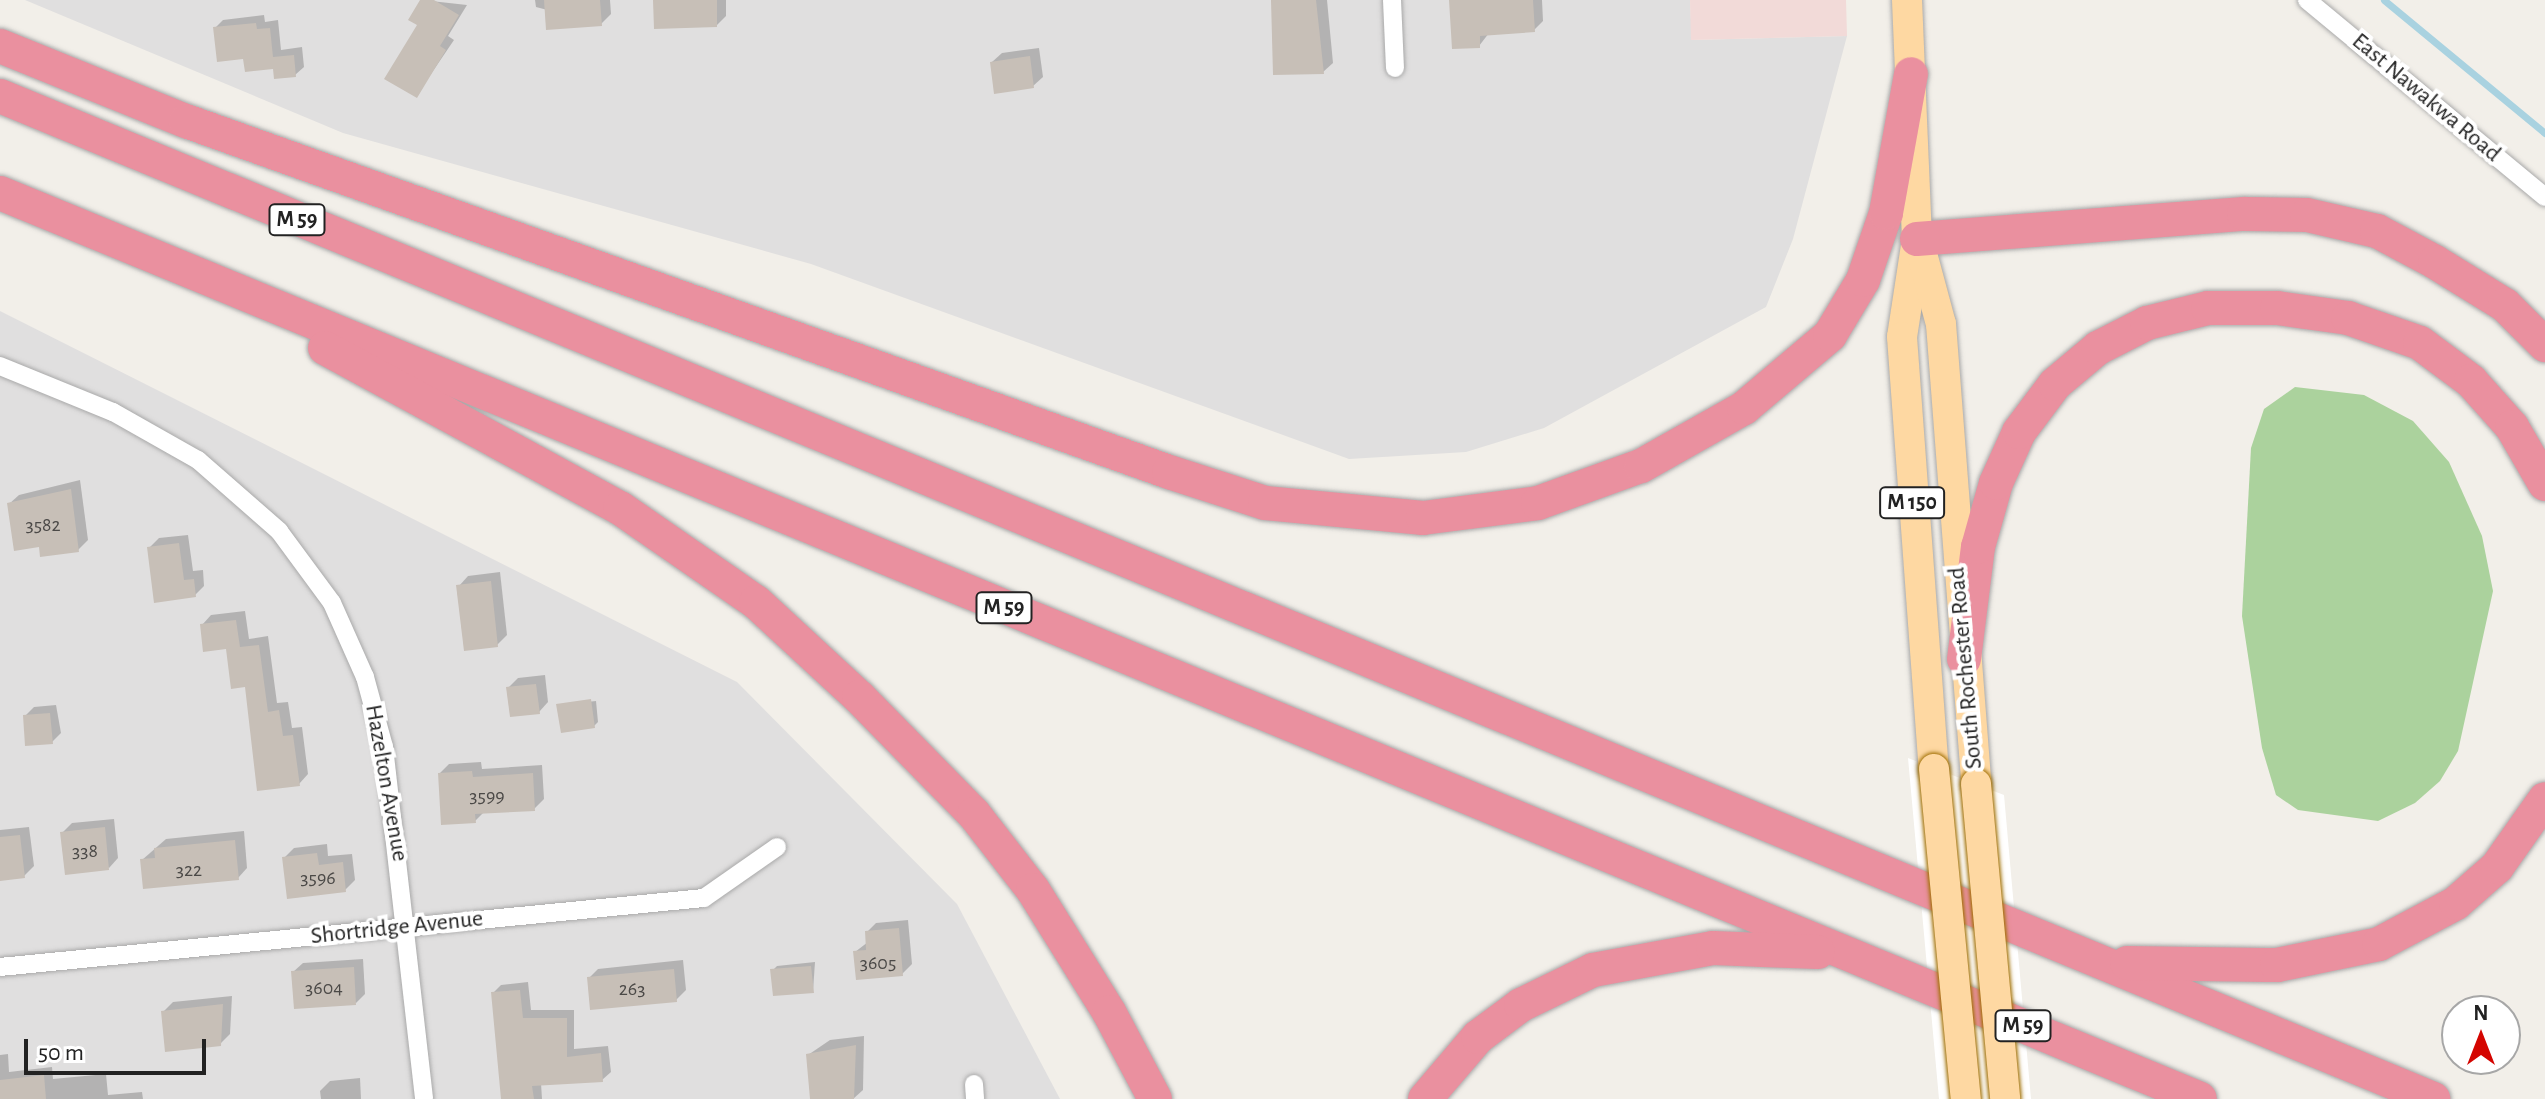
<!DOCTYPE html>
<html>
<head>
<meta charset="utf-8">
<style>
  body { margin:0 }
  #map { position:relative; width:2545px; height:1099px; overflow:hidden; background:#f2efe9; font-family:"Alegreya Sans",sans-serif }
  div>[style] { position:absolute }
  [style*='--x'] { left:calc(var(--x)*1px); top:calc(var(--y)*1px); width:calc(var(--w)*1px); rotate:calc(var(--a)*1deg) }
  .residential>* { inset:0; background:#e0dfdf }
  .commercial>* { inset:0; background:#f2dad8 }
  .forest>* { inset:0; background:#abd29d }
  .pier>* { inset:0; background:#fff }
  .shadow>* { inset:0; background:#0003 }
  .stream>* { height:7px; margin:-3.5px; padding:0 3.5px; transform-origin:3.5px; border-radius:3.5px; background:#a9d2e0 }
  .building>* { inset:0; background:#c7bfb7 }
  .roads { filter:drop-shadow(0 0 2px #a9a9a9) drop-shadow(0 0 2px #a9a9a9) }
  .street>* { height:18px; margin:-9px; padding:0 9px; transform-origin:9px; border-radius:9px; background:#fff }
  .primary>* { height:30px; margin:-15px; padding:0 15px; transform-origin:15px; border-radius:15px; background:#fed8a2 }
  .highway>* { height:34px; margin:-17px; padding:0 17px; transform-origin:17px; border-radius:17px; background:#ea909f }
  .bridges { filter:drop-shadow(0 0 2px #a06e00) drop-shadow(0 0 2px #a06e00) }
  .primary-bridge>* { height:30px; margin:-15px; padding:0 15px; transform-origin:15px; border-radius:15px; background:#fed8a2 }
  span { translate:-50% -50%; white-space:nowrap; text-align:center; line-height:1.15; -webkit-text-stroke:8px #fff; paint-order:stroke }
  .number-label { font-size:20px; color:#4b4947 }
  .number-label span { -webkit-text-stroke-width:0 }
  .shield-label span { padding:2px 6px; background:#fff; border:2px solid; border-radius:6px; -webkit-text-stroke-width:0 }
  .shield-label { font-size:22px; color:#222; font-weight:700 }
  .street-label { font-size:24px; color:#222 }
  .north { position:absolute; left:2441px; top:995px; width:80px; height:80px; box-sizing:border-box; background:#fff; border:2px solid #a7a7a7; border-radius:50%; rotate:0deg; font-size:22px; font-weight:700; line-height:32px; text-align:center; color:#222 }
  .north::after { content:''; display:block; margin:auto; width:28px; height:36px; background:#d40500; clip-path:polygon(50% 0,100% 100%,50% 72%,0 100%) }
  .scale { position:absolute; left:24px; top:1039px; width:182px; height:36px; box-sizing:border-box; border:4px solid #222; border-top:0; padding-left:10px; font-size:24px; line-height:28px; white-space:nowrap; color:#222; -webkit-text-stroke:6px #fff; paint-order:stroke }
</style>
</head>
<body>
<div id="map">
  <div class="residential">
    <i style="clip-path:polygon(25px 0,1690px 0,1692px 40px,1847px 36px,1793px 239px,1766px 307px,1544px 428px,1466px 452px,1349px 459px,811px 264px,343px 133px)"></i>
    <i style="clip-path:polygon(0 311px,737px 682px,957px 904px,1060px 1099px,0 1099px)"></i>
  </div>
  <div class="commercial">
    <i style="clip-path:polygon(1690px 0,1846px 0,1847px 36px,1691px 40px)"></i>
  </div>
  <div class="forest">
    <i style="clip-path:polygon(2295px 387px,2364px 395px,2413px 421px,2449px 462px,2482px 536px,2493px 591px,2458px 751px,2440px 781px,2415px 803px,2378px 821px,2298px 810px,2276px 795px,2262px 748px,2242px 616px,2251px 448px,2264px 409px)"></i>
  </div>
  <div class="pier">
    <i style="clip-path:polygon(1908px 758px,2004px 795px,2031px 1099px,1939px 1099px)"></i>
  </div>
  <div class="shadow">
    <i style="clip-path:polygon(422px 0,467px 5px,448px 36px,454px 40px,416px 96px)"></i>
    <i style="clip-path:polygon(535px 0,610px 0,611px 14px,601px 24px,536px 7px)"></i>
    <i style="clip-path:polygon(655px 0,726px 0,726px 16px,717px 25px)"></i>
    <i style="clip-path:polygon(1273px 0,1327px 0,1333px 63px,1323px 72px)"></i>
    <i style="clip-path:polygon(1450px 0,1542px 0,1543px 21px,1534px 30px,1489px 33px,1479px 46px)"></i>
    <i style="clip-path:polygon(264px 15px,265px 22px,278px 20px,281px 50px,302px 47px,304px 67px,295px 75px,245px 57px,215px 28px,223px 20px)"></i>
    <i style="clip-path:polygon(1039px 48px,1043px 77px,1033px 86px,992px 62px,1002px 53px)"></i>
    <i style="clip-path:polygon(80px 480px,88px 540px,78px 550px,41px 545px,9px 504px,19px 495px)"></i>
    <i style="clip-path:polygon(188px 535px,193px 571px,203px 570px,204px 586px,195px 595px,149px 548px,159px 538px)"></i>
    <i style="clip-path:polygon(500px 572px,507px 635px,497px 645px,459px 586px,468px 576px)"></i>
    <i style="clip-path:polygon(245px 611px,249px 639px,268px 636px,277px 703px,288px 702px,292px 728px,302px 727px,308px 774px,299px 784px,228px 647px,202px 625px,211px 615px)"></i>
    <i style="clip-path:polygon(545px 675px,548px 702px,539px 712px,508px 688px,518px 678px)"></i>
    <i style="clip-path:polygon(596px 701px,598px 722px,594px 726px,559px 705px)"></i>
    <i style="clip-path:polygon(56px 705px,61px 733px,52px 742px,25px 716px,34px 707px)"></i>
    <i style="clip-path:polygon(481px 762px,482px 769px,542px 765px,544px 799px,534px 809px,484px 812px,475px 821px,440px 773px,449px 764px)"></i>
    <i style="clip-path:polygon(114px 819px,118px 858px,109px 868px,62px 833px,72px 823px)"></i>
    <i style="clip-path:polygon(29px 827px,34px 866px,24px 876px,0 879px,0 830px)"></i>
    <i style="clip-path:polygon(244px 831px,247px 868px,238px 878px,142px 860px,166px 839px)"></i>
    <i style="clip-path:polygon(327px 844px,328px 856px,352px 854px,355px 880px,345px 890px,284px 858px,294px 848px)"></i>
    <i style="clip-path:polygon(908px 920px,912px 964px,902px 974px,855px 952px,868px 942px,867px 932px,876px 923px)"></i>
    <i style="clip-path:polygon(363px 959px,365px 994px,356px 1003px,293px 972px,303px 963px)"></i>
    <i style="clip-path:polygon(683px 960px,686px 990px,676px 1000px,589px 978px,598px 969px)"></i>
    <i style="clip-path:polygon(815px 962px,813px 991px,773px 970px,777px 966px)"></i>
    <i style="clip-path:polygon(528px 982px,531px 1010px,574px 1010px,574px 1049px,608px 1046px,611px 1072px,602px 1080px,541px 1083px,542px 1099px,503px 1099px,493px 993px,501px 985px)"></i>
    <i style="clip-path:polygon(232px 996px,230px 1034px,220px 1044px,163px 1012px,173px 1002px)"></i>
    <i style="clip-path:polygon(864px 1036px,863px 1090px,853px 1099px,812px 1099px,808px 1055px,830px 1040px)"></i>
    <i style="clip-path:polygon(8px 1054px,9px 1072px,52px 1067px,53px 1079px,106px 1074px,108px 1095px,142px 1092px,143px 1099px,0 1099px,0 1055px)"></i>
    <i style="clip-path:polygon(360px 1078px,361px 1099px,321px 1099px,320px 1091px,330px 1081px)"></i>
  </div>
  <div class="stream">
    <i style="--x:2384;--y:0;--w:209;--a:39.6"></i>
  </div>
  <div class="building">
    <i style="clip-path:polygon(420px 0,434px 0,459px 15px,440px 46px,446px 50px,417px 98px,384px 79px,417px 25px,408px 20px)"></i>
    <i style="clip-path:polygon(544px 0,600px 0,602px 26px,546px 30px)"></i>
    <i style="clip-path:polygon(653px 0,717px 0,717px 27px,654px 29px)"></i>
    <i style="clip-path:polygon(1271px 0,1316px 0,1324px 74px,1273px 75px)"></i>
    <i style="clip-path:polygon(1449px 0,1533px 0,1535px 32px,1480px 36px,1480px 48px,1452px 49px)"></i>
    <i style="clip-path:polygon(256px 23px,257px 29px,270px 28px,273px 57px,294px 55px,296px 77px,274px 79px,273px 69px,245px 72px,243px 59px,217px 62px,213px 27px)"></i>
    <i style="clip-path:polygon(1030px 56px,1034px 88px,994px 94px,990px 62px)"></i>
    <i style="clip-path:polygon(71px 489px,79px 552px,40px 557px,39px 547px,14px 551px,7px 503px)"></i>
    <i style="clip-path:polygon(179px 543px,184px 580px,194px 579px,196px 597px,154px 603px,147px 547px)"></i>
    <i style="clip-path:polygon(491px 581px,498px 647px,464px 651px,456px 585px)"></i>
    <i style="clip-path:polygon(236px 620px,240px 647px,259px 645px,268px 712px,279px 710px,283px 736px,293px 735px,300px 786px,257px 791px,245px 687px,231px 689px,226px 649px,203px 652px,200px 624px)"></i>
    <i style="clip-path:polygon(536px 684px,540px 714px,510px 717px,506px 687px)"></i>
    <i style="clip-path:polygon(591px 699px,595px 728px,561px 733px,556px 704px)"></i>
    <i style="clip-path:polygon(50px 713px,53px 744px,25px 746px,23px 715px)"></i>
    <i style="clip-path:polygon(472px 771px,473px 777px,533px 773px,535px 811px,475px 814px,476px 823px,441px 825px,438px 773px)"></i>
    <i style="clip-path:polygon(105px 827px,109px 870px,65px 875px,60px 832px)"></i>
    <i style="clip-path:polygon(20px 835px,25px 878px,0 881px,0 837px)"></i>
    <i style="clip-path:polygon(235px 840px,239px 880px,143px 889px,140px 859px,155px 858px,154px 848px)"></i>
    <i style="clip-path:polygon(317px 853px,319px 865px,343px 862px,346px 892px,287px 899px,282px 857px)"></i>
    <i style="clip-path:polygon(899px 928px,903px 976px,856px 980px,853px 951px,866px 950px,865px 931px)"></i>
    <i style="clip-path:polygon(811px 966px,814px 993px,773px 996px,770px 969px)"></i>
    <i style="clip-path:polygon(354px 967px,356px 1005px,294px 1009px,291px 971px)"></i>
    <i style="clip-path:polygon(674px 969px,677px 1002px,590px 1010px,587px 977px)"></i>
    <i style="clip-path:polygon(520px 990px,523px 1018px,567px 1018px,567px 1057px,601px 1053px,603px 1082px,532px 1086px,534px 1099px,501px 1099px,491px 992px)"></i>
    <i style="clip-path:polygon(223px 1004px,221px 1046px,165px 1052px,161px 1011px)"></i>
    <i style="clip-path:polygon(856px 1045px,854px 1099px,810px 1099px,806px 1054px)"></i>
    <i style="clip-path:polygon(44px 1075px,46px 1099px,0 1099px,0 1080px)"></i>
  </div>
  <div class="roads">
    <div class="street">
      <i style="--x:1392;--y:0;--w:68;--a:87.5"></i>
      <i style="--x:2307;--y:0;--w:309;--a:39.6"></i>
      <i style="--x:0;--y:366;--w:122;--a:22.2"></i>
      <i style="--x:113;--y:412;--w:98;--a:29.5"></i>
      <i style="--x:198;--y:460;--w:108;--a:41.2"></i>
      <i style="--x:279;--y:531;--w:89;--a:53.6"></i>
      <i style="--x:332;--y:603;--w:81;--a:66"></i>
      <i style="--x:365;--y:677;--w:73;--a:74.8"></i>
      <i style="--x:384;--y:747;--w:354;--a:83.5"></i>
      <i style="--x:0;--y:967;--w:707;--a:-5.6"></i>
      <i style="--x:704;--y:898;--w:89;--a:-34.9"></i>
      <i style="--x:974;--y:1084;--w:15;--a:86"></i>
    </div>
    <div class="primary">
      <i style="--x:1907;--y:0;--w:239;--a:87.6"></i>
      <i style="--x:1917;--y:239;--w:99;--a:98.7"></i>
      <i style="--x:1902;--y:337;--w:433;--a:85.8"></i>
      <i style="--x:1921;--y:250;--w:77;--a:74.9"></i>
      <i style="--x:1941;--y:324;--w:461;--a:85.6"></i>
    </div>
    <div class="highway">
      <i style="--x:0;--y:46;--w:201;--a:22"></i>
      <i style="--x:186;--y:121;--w:1044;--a:19.65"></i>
      <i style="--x:1169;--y:472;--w:101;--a:17.9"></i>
      <i style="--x:1265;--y:503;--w:159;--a:5.4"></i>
      <i style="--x:1423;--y:518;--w:116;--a:-7.4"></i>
      <i style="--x:1538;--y:503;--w:109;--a:-19.8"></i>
      <i style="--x:1641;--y:466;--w:118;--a:-29.4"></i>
      <i style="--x:1744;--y:408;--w:113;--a:-40.3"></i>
      <i style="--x:1830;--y:335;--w:64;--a:-59"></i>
      <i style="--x:1863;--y:280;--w:71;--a:-71.1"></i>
      <i style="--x:1886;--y:213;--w:141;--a:-79.8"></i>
      <i style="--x:0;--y:96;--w:2632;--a:22.4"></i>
      <i style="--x:0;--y:193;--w:2379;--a:22.38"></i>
      <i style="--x:1917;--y:239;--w:328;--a:-4.4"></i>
      <i style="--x:2244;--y:214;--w:63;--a:0.9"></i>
      <i style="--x:2307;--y:215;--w:72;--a:12.9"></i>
      <i style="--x:2377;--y:231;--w:66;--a:28.1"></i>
      <i style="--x:2435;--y:262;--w:82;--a:31.6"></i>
      <i style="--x:2505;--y:305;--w:57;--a:45"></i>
      <i style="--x:325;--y:348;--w:336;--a:28.5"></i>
      <i style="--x:620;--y:508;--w:165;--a:34.7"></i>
      <i style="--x:756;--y:602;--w:140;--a:42.7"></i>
      <i style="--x:859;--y:697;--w:164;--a:45.5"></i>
      <i style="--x:974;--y:814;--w:96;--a:52.2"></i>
      <i style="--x:1033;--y:890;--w:144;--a:58.1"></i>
      <i style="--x:1109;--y:1012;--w:98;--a:62.1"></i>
      <i style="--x:1964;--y:659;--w:113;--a:-82.9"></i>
      <i style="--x:1978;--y:547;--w:66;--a:-74.3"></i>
      <i style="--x:1996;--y:483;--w:56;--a:-65.7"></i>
      <i style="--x:2019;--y:432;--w:60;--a:-53.1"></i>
      <i style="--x:2055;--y:384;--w:56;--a:-39.9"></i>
      <i style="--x:2098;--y:348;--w:55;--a:-27"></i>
      <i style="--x:2147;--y:323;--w:63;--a:-13.8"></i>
      <i style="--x:2208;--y:308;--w:69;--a:0"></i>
      <i style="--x:2277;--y:308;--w:72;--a:8"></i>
      <i style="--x:2348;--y:318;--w:76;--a:19.1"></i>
      <i style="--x:2420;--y:343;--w:64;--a:36.7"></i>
      <i style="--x:2471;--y:381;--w:62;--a:48.3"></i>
      <i style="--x:2512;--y:427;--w:66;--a:59.9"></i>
      <i style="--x:2127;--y:963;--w:150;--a:0.8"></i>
      <i style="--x:2277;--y:965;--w:104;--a:-11.6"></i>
      <i style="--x:2379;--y:944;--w:87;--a:-28"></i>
      <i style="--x:2456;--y:903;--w:55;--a:-41.3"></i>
      <i style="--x:2497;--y:867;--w:83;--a:-54.8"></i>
      <i style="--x:1425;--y:1099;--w:82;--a:-49.5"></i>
      <i style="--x:1478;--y:1037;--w:54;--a:-36.7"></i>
      <i style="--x:1521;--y:1005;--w:80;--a:-25.9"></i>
      <i style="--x:1593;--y:970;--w:122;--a:-10.4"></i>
      <i style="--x:1713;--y:948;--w:105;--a:2.2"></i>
    </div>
  </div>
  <div class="bridges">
    <div class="primary-bridge">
      <i style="--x:1934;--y:769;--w:332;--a:84.5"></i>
      <i style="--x:1976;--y:784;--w:316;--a:84.7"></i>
    </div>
  </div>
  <div class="number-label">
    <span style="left:43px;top:525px">3582</span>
    <span style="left:487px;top:796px">3599</span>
    <span style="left:85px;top:851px">338</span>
    <span style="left:189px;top:870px">322</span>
    <span style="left:318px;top:878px">3596</span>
    <span style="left:878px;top:963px">3605</span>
    <span style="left:324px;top:988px">3604</span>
    <span style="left:632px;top:989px">263</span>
  </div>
  <div class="shield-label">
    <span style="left:297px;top:220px">M 59</span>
    <span style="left:1912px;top:503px">M 150</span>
    <span style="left:1004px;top:608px">M 59</span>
    <span style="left:2023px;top:1026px">M 59</span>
  </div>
  <div class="street-label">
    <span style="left:2426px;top:98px;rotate:40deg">East Nawakwa Road</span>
    <span style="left:1966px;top:668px;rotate:-95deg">South Rochester Road</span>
    <span style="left:386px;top:783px;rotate:80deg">Hazelton Avenue</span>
    <span style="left:397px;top:928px;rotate:-6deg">Shortridge Avenue</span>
  </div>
  <div class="north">N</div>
  <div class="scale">50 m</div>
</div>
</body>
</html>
